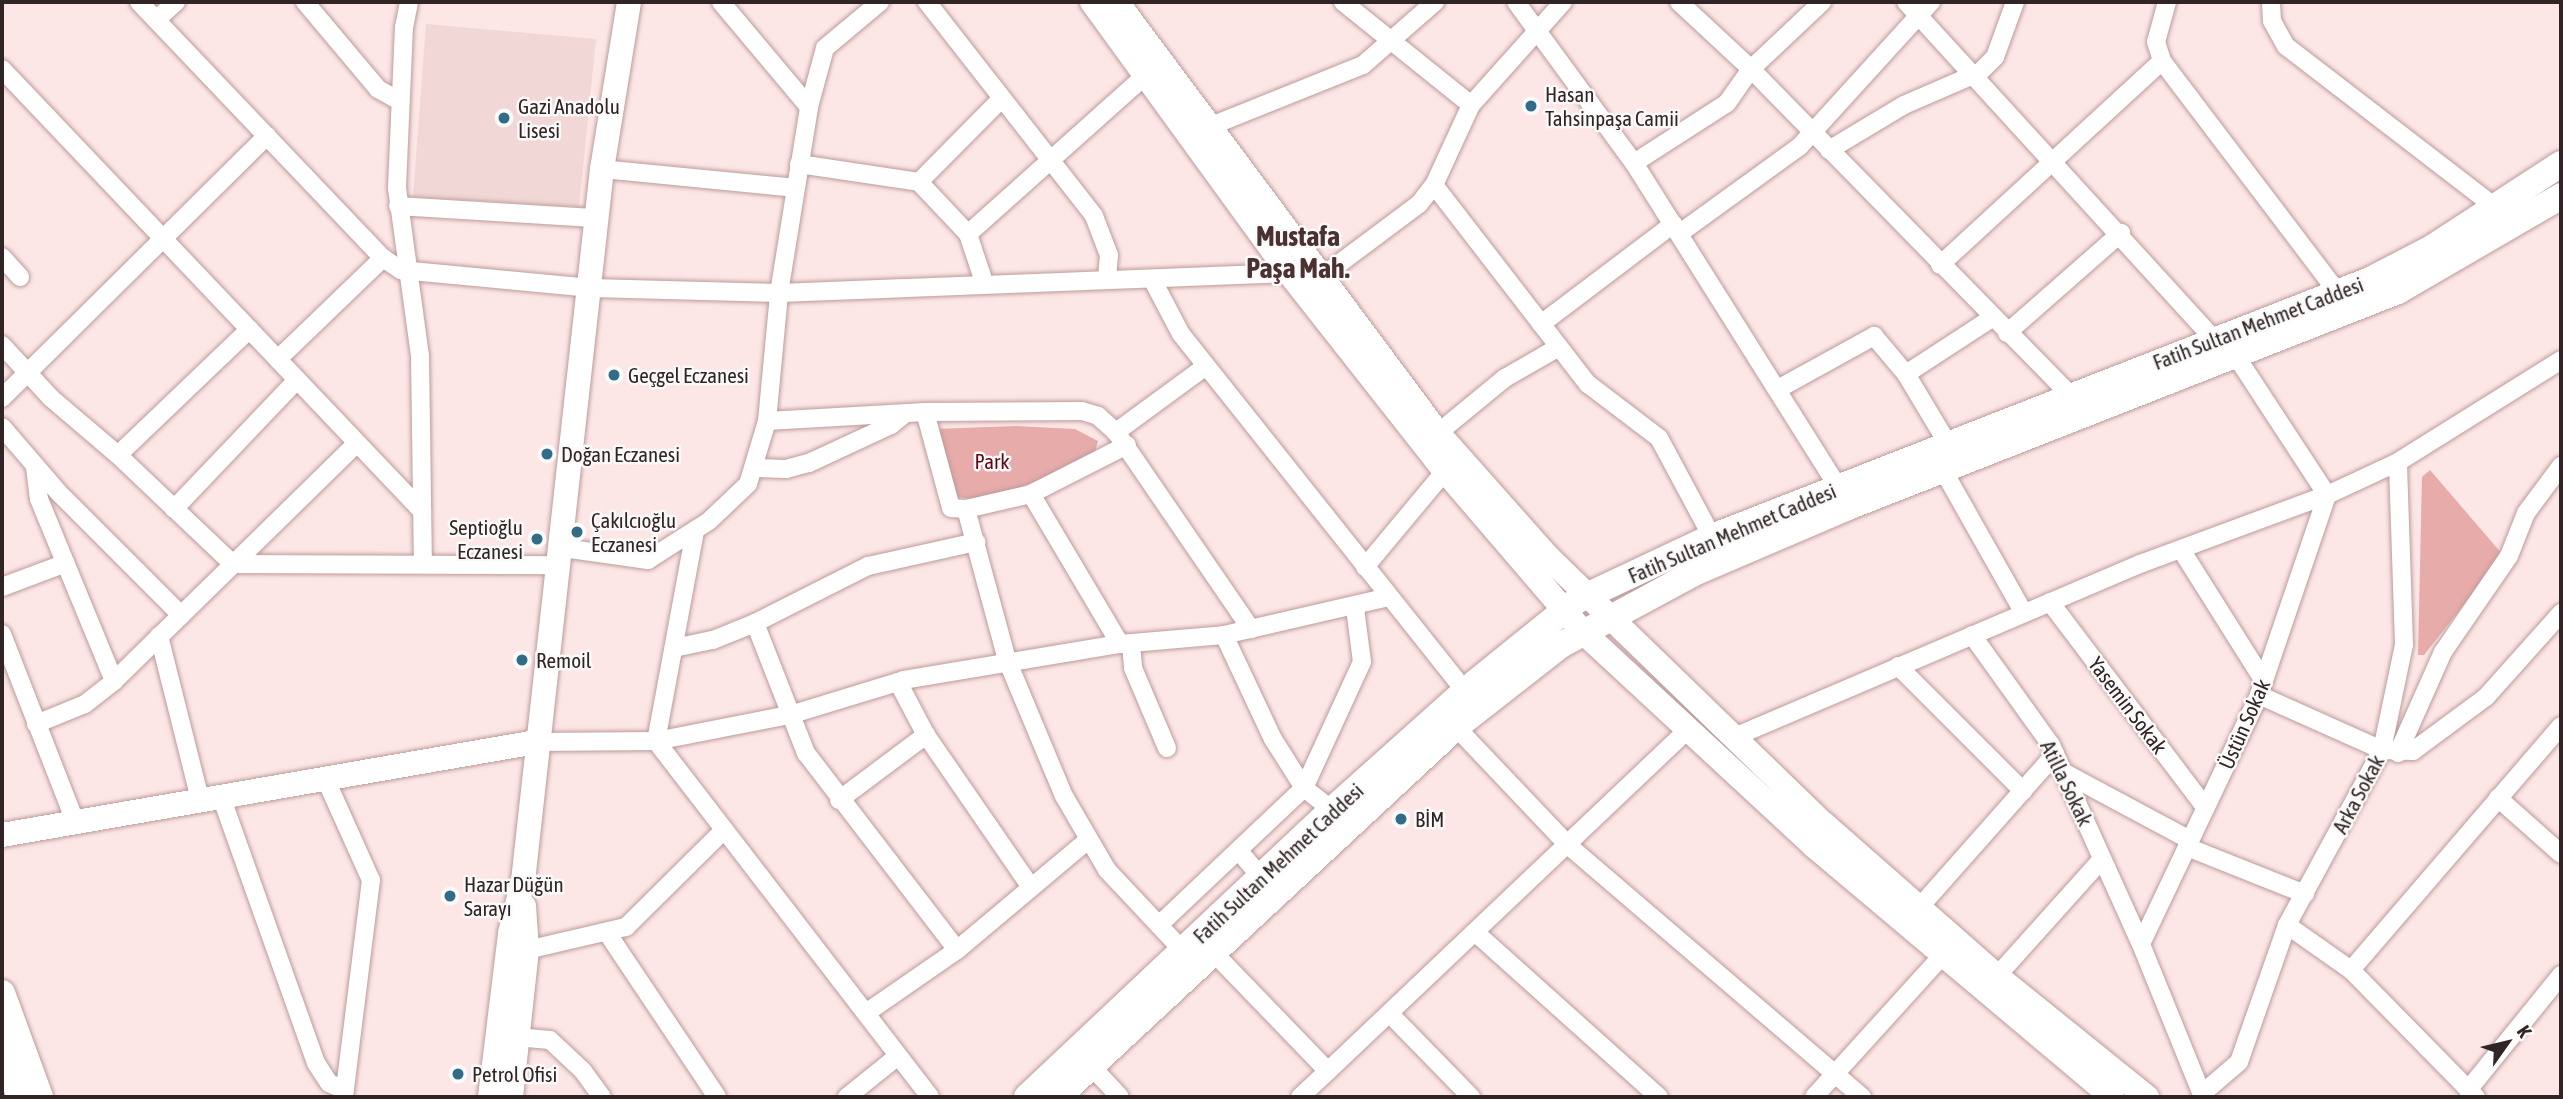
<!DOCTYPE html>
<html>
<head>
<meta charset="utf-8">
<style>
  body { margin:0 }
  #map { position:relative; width:2563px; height:1099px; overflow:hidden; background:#fde7e6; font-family:"Asap Condensed",sans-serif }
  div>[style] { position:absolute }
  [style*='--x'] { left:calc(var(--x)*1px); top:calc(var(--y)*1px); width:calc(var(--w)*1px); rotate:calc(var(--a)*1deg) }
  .built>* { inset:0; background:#f1d7d6 }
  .green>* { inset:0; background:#e7abaa }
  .roads { filter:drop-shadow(0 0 2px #bc9b9a) drop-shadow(0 0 2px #bc9b9a) }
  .street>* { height:18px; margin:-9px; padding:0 9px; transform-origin:9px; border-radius:9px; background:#fff }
  .secondary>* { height:24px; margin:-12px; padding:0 12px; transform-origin:12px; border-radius:12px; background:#fff }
  .primary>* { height:26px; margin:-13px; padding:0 13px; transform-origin:13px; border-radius:13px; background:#fff }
  .dots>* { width:19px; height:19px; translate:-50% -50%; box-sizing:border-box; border:4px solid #fafafa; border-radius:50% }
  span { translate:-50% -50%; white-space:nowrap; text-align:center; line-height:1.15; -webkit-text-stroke:5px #fafafa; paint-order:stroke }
  .poi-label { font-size:21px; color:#312424 }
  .left { translate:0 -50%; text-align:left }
  .right { translate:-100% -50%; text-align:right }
  .street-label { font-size:21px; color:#312424 }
  .park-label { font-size:21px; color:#5b0816 }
  .district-label { font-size:28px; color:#4c3131; font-weight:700 }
  .frame { position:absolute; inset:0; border:4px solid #312424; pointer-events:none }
  .north { position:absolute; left:2472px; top:1008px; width:70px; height:70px; -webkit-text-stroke:5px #fafafa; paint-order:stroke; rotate:56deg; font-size:19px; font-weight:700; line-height:28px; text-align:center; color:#312424 }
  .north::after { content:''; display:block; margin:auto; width:24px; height:32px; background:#312424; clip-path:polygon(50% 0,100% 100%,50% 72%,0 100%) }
</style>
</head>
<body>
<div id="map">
  <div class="built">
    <i style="clip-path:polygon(426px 24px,596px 39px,579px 207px,413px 197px)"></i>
  </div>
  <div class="green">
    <i style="clip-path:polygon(1016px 426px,1075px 429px,1098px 441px,1094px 456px,1005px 494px,971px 499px,949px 495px,934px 429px)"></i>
    <i style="clip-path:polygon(2430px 470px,2503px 555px,2424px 655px,2418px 655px,2422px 477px)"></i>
  </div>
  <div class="roads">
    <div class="street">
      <i style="--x:139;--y:2;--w:354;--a:46.4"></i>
      <i style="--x:383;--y:258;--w:22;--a:34"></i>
      <i style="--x:401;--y:270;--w:191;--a:5.4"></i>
      <i style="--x:591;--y:288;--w:188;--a:1.5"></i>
      <i style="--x:779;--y:293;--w:510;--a:-2.25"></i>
      <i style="--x:1289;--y:273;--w:31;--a:9"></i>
      <i style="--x:1320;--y:278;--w:124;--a:-36.8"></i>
      <i style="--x:1419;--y:204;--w:24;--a:-52"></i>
      <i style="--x:1434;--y:185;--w:88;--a:-65.2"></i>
      <i style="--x:1471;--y:105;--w:138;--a:-48.2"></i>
      <i style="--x:305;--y:2;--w:114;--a:50"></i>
      <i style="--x:378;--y:89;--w:25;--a:29"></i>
      <i style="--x:409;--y:2;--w:25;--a:101"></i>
      <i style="--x:404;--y:27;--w:161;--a:92.5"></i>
      <i style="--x:397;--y:188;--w:170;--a:82.2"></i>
      <i style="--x:420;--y:356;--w:206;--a:89.2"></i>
      <i style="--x:721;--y:2;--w:137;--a:50"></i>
      <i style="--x:927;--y:2;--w:271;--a:52"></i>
      <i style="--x:1094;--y:216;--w:42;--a:69"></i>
      <i style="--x:1109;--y:255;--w:23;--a:95"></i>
      <i style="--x:1343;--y:2;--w:164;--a:38.8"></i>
      <i style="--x:1516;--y:2;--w:200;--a:53.8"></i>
      <i style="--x:1634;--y:163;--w:384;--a:57.8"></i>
      <i style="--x:1679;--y:2;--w:98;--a:42.9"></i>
      <i style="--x:1751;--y:69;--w:456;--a:45.6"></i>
      <i style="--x:1906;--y:2;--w:458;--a:47.6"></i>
      <i style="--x:2167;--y:2;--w:41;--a:105.4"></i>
      <i style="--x:2156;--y:42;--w:20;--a:72"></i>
      <i style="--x:2162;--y:61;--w:291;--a:52.8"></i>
      <i style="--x:2271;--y:2;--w:19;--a:87"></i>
      <i style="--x:2272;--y:21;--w:29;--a:61"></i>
      <i style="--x:2286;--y:46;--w:262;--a:37.6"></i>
      <i style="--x:156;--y:20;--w:27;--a:-42"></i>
      <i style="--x:2;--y:69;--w:610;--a:46.46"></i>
      <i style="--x:1211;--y:126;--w:164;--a:-21.9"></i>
      <i style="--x:1363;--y:65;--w:96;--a:-41.2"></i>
      <i style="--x:1829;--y:150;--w:87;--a:-31"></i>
      <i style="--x:1904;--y:105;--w:83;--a:-23.5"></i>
      <i style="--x:1980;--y:72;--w:21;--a:-45"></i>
      <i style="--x:1995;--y:57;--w:59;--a:-70"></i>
      <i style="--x:1634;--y:163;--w:111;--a:-32.8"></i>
      <i style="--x:1727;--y:103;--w:42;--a:-54.8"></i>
      <i style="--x:1751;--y:69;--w:98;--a:-43.3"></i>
      <i style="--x:799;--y:164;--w:121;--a:8.5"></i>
      <i style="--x:919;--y:182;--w:71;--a:46.7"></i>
      <i style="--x:968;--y:234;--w:51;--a:71.6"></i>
      <i style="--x:602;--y:169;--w:194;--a:5.6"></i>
      <i style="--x:919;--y:182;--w:117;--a:-45.3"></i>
      <i style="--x:1434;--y:185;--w:252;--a:52.3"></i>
      <i style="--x:1588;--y:384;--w:89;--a:37.3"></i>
      <i style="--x:1659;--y:438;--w:112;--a:61.8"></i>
      <i style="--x:398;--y:206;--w:199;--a:3.5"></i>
      <i style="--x:1680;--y:233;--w:148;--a:-35.9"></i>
      <i style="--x:1800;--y:146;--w:195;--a:-47.7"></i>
      <i style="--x:968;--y:234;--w:240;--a:-41.8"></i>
      <i style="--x:2;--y:257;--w:27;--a:48"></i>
      <i style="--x:1940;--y:265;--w:301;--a:-42.6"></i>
      <i style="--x:1152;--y:279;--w:62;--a:62.2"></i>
      <i style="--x:1181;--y:334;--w:456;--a:51.5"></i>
      <i style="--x:1541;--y:324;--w:166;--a:-37.1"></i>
      <i style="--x:2007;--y:333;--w:152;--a:-41.3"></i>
      <i style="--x:2;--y:345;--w:72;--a:47.2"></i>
      <i style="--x:51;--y:398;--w:88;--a:40.4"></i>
      <i style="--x:118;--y:455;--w:158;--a:43.5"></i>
      <i style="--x:233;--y:564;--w:327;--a:0.2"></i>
      <i style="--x:278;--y:359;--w:146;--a:-43.9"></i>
      <i style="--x:1206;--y:366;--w:112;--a:143.7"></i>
      <i style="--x:1116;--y:432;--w:239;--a:55.6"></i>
      <i style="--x:1906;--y:374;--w:103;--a:-33.1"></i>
      <i style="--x:1778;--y:389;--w:110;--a:-28.9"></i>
      <i style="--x:1874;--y:336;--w:50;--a:49.9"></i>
      <i style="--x:1906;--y:374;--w:82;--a:59"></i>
      <i style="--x:2;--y:398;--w:373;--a:-44.7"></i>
      <i style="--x:925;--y:412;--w:99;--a:74.8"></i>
      <i style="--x:951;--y:508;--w:15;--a:4"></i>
      <i style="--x:966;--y:509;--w:67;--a:-13"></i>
      <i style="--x:767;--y:421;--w:158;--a:-3.3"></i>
      <i style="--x:925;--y:412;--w:157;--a:-0.4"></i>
      <i style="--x:1082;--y:411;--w:17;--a:17"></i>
      <i style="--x:1098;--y:416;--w:24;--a:42"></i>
      <i style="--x:2;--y:427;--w:87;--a:49.2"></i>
      <i style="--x:59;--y:493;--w:173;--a:45"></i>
      <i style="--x:1438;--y:433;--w:87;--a:-39.4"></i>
      <i style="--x:1505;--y:378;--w:62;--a:-29.9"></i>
      <i style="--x:1127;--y:445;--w:108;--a:153"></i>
      <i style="--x:1031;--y:494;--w:174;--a:59.3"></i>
      <i style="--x:1120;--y:644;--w:104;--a:-4.9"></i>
      <i style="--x:1224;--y:635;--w:168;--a:-13"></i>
      <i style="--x:118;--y:455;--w:182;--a:-43.7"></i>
      <i style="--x:35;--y:467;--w:32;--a:83"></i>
      <i style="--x:39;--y:499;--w:197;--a:67.6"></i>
      <i style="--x:756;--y:468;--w:30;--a:2"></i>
      <i style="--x:786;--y:469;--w:24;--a:-15"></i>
      <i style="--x:809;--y:463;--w:90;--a:-24.9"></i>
      <i style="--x:891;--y:425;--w:19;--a:-39"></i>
      <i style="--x:1943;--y:470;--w:164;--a:60.5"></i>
      <i style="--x:174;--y:509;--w:178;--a:-46.4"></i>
      <i style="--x:966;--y:509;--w:156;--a:74.8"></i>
      <i style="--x:1007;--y:660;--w:147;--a:67.3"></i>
      <i style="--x:1064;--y:796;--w:86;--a:59.8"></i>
      <i style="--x:1107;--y:870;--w:112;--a:46.8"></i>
      <i style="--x:695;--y:531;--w:214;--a:100.5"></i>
      <i style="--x:656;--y:741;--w:449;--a:52.4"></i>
      <i style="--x:563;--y:548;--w:86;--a:8"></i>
      <i style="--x:648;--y:560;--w:72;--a:-32.6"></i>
      <i style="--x:709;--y:521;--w:54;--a:-43.5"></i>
      <i style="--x:748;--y:484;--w:66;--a:-73.2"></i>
      <i style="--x:767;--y:421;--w:129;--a:-84.6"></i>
      <i style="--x:779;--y:293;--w:188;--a:-80.8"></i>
      <i style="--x:809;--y:107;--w:61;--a:-74.8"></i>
      <i style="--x:825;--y:48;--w:72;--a:-39.9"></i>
      <i style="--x:2182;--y:551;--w:154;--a:57.8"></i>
      <i style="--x:1365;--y:567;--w:125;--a:-50.2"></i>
      <i style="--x:2;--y:587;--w:68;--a:-20.6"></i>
      <i style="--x:2050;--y:602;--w:258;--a:52.9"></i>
      <i style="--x:755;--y:623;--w:140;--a:68.6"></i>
      <i style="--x:806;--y:753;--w:248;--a:52.5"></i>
      <i style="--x:2;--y:634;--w:204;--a:68.7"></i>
      <i style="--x:1224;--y:635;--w:115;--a:64.8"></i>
      <i style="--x:1273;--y:739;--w:58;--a:57.7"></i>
      <i style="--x:1304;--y:788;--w:36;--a:38"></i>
      <i style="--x:1972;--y:635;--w:135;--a:54.3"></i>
      <i style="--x:2051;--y:745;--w:218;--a:65.7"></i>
      <i style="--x:159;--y:636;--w:172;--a:75.9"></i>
      <i style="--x:1131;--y:644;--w:24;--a:85"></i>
      <i style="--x:1133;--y:668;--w:87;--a:67"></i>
      <i style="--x:674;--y:648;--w:40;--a:-12"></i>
      <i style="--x:713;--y:640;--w:45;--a:-22"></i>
      <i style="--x:755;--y:623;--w:127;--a:-26.8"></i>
      <i style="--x:868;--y:566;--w:111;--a:-12.5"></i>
      <i style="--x:1898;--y:666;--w:177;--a:45"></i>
      <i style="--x:898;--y:682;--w:60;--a:62.2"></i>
      <i style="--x:926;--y:735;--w:185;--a:55.4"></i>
      <i style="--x:2259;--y:695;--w:135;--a:24.1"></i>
      <i style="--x:2382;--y:750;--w:31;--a:2"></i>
      <i style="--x:2413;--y:751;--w:91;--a:-36.5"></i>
      <i style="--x:2486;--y:697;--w:113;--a:-48.2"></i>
      <i style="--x:36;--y:724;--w:53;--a:-22.2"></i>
      <i style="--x:85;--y:704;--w:37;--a:-38"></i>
      <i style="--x:114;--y:681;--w:339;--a:-44.4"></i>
      <i style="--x:1456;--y:727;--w:164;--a:46.5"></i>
      <i style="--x:1569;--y:846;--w:386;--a:40.6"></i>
      <i style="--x:1732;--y:738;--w:444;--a:-23.1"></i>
      <i style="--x:2140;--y:564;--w:199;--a:-20.3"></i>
      <i style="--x:2327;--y:495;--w:78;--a:-24.9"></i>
      <i style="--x:2398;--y:462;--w:192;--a:-32"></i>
      <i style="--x:536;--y:742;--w:120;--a:-0.5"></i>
      <i style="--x:656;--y:741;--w:140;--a:-11.1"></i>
      <i style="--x:793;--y:714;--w:116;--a:-17"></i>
      <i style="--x:904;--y:680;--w:219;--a:-9.5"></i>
      <i style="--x:2398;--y:753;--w:111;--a:-66"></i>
      <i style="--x:2443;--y:652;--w:116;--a:-55.5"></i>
      <i style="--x:2509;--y:556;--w:46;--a:-68.4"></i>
      <i style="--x:2526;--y:513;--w:59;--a:-53.3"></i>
      <i style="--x:2063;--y:772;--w:144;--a:28.2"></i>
      <i style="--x:326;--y:780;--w:110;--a:65.8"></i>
      <i style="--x:371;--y:880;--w:219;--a:97.1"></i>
      <i style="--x:2498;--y:798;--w:84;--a:41.6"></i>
      <i style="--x:222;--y:799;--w:280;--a:70.4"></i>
      <i style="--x:316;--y:1063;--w:24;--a:57"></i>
      <i style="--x:329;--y:1083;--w:17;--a:24"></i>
      <i style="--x:839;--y:800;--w:109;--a:-36.8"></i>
      <i style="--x:2187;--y:847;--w:127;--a:21.7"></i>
      <i style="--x:1239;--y:851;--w:34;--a:50"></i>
      <i style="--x:1918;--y:909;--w:207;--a:-48.5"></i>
      <i style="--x:1159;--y:925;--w:199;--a:-43.4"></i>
      <i style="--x:1304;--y:788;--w:139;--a:-65.3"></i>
      <i style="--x:1362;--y:662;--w:54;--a:-97.4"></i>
      <i style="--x:2287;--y:925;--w:78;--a:35.1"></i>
      <i style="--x:2351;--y:970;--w:178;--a:45.5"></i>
      <i style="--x:1476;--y:933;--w:246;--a:41.9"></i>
      <i style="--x:608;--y:934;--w:196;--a:56.2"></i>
      <i style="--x:527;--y:950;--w:102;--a:-13.1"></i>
      <i style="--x:626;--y:927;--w:135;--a:-44.7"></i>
      <i style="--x:1213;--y:952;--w:165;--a:46"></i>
      <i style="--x:1328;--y:1071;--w:494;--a:-43.5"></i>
      <i style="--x:2351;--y:970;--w:322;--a:-49.3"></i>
      <i style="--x:1997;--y:976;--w:157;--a:-48.1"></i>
      <i style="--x:866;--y:1013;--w:111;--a:-34.7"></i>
      <i style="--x:957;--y:950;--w:170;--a:-40"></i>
      <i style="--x:1390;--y:1014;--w:116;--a:45.7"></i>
      <i style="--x:516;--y:1037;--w:34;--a:5"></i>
      <i style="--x:550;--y:1040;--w:45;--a:43.2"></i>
      <i style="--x:583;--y:1071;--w:32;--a:54"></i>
      <i style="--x:1091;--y:1066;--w:42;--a:46.9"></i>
      <i style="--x:2468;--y:1090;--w:148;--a:-51"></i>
      <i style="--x:2204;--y:1092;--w:46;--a:-40.6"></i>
      <i style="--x:2239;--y:1062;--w:145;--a:-70.7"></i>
      <i style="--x:2287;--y:925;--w:199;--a:-61.5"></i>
      <i style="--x:2382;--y:750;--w:107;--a:-78.2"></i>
      <i style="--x:2404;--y:645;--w:183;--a:-91.9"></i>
      <i style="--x:847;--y:1097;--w:65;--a:-38.8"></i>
      <i style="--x:1300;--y:1097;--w:38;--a:-43"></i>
      <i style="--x:1814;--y:1097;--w:190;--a:-47.8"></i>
      <i style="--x:2203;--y:1097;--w:165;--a:-112.1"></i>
      <i style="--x:2141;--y:944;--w:276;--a:-64.6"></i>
      <i style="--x:2259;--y:695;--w:211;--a:-71.2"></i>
      <i style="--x:2327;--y:495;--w:166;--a:-123.2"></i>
    </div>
    <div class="secondary">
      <i style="--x:1092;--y:2;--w:335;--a:54"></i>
      <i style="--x:1289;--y:273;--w:252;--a:51.8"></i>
      <i style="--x:1445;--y:471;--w:212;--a:49.4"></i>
      <i style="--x:1583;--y:632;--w:315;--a:42.8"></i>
      <i style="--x:1814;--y:846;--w:390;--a:40.1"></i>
      <i style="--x:1117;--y:2;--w:537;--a:53.32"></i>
      <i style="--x:1438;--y:433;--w:166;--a:48.4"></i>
      <i style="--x:1548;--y:557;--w:384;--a:44.1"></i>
      <i style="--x:1824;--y:824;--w:230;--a:41.3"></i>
      <i style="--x:1997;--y:976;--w:193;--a:38.9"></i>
      <i style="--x:2;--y:835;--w:542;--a:-9.88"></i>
      <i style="--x:490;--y:1097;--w:165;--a:-83"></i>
      <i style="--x:510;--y:933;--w:54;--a:-76"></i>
      <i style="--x:523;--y:881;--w:716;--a:-83.67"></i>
      <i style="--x:602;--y:169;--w:169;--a:-80.8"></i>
      <i style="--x:511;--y:1097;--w:148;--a:-83.8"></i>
      <i style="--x:527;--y:950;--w:44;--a:-93.9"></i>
    </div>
    <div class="primary">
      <i style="--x:2;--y:993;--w:111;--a:69.9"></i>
      <i style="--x:2;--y:1049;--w:51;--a:69.4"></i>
      <i style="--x:1027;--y:1097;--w:419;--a:-43.3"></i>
      <i style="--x:1332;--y:810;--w:178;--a:-41.8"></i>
      <i style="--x:1465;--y:691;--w:143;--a:-39"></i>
      <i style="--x:1576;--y:601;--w:150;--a:-25.2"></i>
      <i style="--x:1712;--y:537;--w:706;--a:-21.33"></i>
      <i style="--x:2370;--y:280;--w:70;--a:-27.3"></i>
      <i style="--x:2432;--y:248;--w:154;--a:-33.1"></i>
      <i style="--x:1058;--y:1097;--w:543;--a:-42.91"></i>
      <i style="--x:1456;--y:727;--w:133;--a:-38"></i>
      <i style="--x:1561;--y:645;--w:151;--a:-28.4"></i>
      <i style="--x:1694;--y:573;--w:168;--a:-23.2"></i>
      <i style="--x:1848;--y:507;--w:591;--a:-21.44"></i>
      <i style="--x:2398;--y:291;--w:189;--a:-30.2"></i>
    </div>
  </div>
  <div class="dots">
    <i style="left:1531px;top:106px;background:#336c86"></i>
    <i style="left:504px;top:118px;background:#336c86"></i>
    <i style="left:614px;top:375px;background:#336c86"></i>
    <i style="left:547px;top:454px;background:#336c86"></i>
    <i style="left:577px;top:532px;background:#336c86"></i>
    <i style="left:537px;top:539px;background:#336c86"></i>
    <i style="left:522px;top:660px;background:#336c86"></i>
    <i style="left:1401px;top:819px;background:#336c86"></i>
    <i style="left:450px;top:896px;background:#336c86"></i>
    <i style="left:458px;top:1074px;background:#336c86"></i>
  </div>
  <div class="poi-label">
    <span class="left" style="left:1545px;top:106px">Hasan<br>Tahsinpaşa Camii</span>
    <span class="left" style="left:518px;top:118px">Gazi Anadolu<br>Lisesi</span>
    <span class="left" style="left:628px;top:375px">Geçgel Eczanesi</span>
    <span class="left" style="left:561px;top:454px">Doğan Eczanesi</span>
    <span class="left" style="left:591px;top:532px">Çakılcıoğlu<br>Eczanesi</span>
    <span class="right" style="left:523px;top:539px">Septioğlu<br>Eczanesi</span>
    <span class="left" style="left:536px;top:660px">Remoil</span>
    <span class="left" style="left:1415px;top:819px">BİM</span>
    <span class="left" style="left:464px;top:896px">Hazar Düğün<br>Sarayı</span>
    <span class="left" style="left:472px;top:1074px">Petrol Ofisi</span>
  </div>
  <div class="street-label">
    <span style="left:2258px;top:323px;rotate:-21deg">Fatih Sultan Mehmet Caddesi</span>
    <span style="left:1732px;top:533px;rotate:-23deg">Fatih Sultan Mehmet Caddesi</span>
    <span style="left:2128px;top:705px;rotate:53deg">Yasemin Sokak</span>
    <span style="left:2244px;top:724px;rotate:-66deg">Üstün Sokak</span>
    <span style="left:2067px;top:783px;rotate:64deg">Atilla Sokak</span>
    <span style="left:2358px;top:794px;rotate:-62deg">Arka Sokak</span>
    <span style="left:1278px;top:863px;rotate:-43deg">Fatih Sultan Mehmet Caddesi</span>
  </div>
  <div class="park-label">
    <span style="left:992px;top:461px">Park</span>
  </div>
  <div class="district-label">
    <span style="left:1298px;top:252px">Mustafa<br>Paşa Mah.</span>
  </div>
  <div class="frame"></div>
  <div class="north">K</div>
</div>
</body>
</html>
